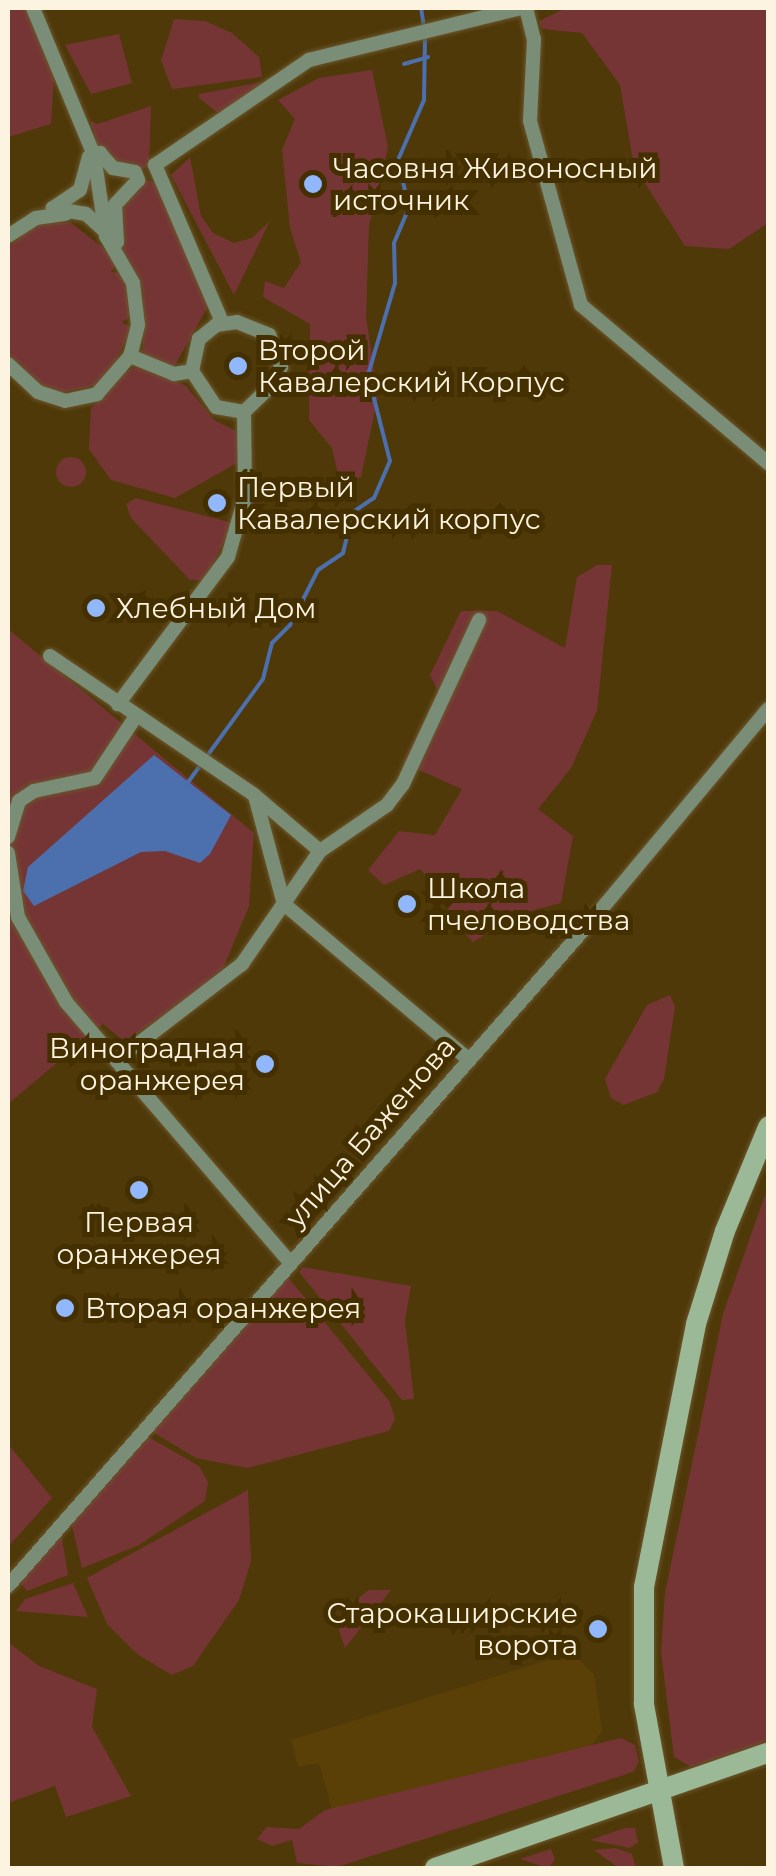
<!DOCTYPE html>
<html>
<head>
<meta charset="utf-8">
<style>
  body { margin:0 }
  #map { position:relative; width:776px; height:1876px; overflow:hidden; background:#4f3909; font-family:Montserrat,sans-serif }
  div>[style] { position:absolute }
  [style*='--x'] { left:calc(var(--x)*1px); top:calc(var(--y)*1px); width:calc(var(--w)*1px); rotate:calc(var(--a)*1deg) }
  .built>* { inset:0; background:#5a4007 }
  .green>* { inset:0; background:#763535 }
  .round { border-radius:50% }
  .water>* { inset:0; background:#4c6fae }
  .stream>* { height:4px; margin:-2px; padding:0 2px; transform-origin:2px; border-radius:2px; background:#4c6fae }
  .roads { filter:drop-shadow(0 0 2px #6b572c) drop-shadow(0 0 2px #6b572c) }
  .street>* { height:14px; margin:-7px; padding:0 7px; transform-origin:7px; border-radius:7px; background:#7a8d77 }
  .secondary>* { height:20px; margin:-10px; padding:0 10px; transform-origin:10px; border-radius:10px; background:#9bb997 }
  .dots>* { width:28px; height:28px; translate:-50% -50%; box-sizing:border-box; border:5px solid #442f00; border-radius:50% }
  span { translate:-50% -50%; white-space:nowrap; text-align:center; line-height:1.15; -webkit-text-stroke:10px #442f00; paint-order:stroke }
  .poi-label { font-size:28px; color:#fdf3e1 }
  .left { translate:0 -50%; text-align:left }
  .right { translate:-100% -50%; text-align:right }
  .street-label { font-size:28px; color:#fdf3e1 }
  .frame { position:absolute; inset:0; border:10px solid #fdf3e1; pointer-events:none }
</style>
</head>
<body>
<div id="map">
  <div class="built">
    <i style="clip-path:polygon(558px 1657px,578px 1659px,594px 1674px,602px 1731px,581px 1760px,343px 1849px,319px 1763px,298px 1767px,291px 1740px)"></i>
  </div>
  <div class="green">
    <i style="clip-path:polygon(8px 8px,33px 8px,55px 64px,51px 124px,8px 137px)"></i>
    <i style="clip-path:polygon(566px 8px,768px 8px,768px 223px,729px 249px,685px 246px,634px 166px,620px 85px,582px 33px,543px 29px,539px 21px)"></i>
    <i style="clip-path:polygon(174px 19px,205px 21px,232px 33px,259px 57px,262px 77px,172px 89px,161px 60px)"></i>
    <i style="clip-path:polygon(119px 34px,132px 83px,91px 94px,65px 45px)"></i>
    <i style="clip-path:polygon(372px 70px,388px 147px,369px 226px,366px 317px,378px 396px,361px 477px,340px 483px,332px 448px,309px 420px,310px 324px,263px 297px,265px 281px,284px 288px,301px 262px,290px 228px,282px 150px,295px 119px,278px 100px,319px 78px)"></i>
    <i style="clip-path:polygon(262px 82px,222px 116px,199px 98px,199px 94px)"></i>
    <i style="clip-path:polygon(151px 106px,149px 166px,135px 172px,100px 153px,90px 121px,98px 124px)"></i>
    <i style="clip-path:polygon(190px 157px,201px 216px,213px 233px,234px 243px,252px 238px,270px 221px,234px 295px,171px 175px)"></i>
    <i style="clip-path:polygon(144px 179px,156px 183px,210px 303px,174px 367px,143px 354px,143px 296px,117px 242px,115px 205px)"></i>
    <i style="clip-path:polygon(70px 222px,111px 254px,117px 262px,111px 272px,123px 273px,133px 315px,122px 322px,132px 328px,104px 384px,57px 393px,41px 388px,8px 355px,8px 247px,36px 225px)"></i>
    <i style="clip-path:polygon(142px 366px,186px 386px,214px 420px,242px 434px,237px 463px,175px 498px,111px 480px,89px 449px,91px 408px,128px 370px)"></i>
    <i class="round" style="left:56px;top:457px;width:30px;height:30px"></i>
    <i style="clip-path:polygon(136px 498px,233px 523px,205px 580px,190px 580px,131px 518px,126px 504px)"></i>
    <i style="clip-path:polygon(597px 565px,612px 565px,597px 711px,571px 768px,538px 809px,573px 836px,561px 903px,519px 914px,473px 942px,451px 919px,444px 897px,420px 869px,384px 885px,368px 870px,399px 831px,435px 835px,462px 789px,403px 763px,438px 692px,430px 675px,461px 611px,497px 611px,565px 648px,577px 577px)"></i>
    <i style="clip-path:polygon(8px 629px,254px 833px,249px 906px,220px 976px,125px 1042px,103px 1024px,8px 1104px)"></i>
    <i style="clip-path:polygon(670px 995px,675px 1007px,664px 1079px,657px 1092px,624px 1105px,611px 1098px,605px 1079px,647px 1005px)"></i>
    <i style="clip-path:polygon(768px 1187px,768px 1741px,691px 1767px,674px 1757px,661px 1652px,665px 1593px,723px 1314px)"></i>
    <i style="clip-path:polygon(303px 1267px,411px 1286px,405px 1321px,414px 1399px,402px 1400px,299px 1272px)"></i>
    <i style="clip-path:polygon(287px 1276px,390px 1402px,395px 1419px,389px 1431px,247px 1468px,196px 1458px,151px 1431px)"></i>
    <i style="clip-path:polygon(145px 1435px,199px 1466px,208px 1482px,205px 1501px,139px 1545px,82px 1568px,71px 1522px)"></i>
    <i style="clip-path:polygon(8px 1444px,52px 1498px,8px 1547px)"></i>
    <i style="clip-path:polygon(248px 1490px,251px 1561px,239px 1600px,193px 1666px,172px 1675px,137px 1654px,107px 1624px,87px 1578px)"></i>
    <i style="clip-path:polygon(61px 1533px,68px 1575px,27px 1591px,19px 1582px)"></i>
    <i style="clip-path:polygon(73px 1583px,88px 1617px,16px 1611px,25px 1599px)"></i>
    <i style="clip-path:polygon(369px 1590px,391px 1590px,345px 1648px,337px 1624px,342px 1610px)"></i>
    <i style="clip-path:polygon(8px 1642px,39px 1666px,97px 1689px,92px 1727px,131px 1796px,66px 1817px,55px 1786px,8px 1803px)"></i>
    <i style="clip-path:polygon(621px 1738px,635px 1745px,639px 1762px,633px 1772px,337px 1867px,297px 1863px,292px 1840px,272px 1846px,257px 1839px,267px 1827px,299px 1829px,325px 1810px)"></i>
    <i style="clip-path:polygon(625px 1828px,635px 1828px,638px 1842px,630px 1848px,590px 1840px)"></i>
    <i style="clip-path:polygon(615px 1848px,632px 1854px,636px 1868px,619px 1868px,594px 1850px)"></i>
    <i style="clip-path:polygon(551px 1849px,555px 1860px,548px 1868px,520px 1859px)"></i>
  </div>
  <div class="water">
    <i style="clip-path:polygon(154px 755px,231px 815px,210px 854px,200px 863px,165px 851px,141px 852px,34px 906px,23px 891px,28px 867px)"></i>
  </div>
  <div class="stream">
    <i style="--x:421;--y:8;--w:20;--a:81"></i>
    <i style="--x:404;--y:64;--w:25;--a:-16"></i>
    <i style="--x:207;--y:756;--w:95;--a:-54"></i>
    <i style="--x:263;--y:679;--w:37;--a:-76"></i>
    <i style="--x:272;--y:643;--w:25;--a:-45"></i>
    <i style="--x:290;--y:625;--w:62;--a:-63"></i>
    <i style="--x:318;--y:570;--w:30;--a:-34"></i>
    <i style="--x:343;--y:553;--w:42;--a:-76.3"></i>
    <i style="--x:353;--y:512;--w:25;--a:-34"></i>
    <i style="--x:374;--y:498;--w:40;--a:-66.6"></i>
    <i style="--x:390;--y:461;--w:89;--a:-104.3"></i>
    <i style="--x:368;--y:375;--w:96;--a:-73.6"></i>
    <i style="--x:395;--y:283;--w:40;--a:-91.4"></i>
    <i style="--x:394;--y:243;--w:38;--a:-67"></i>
    <i style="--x:409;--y:208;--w:49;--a:-102.9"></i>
    <i style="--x:398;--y:160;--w:65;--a:-66.6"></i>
    <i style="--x:424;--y:100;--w:63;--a:-89.1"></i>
    <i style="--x:186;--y:785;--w:26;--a:-54"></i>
  </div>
  <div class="roads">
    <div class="street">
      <i style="--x:33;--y:8;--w:159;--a:67.5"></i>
      <i style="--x:94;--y:155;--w:82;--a:81.6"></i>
      <i style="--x:106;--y:236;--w:54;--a:60.1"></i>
      <i style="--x:133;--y:283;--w:42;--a:83.2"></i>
      <i style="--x:138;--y:325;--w:32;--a:104"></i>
      <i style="--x:130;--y:356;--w:48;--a:22.2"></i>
      <i style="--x:174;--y:374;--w:18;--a:-9"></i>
      <i style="--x:192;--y:371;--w:43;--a:56.3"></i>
      <i style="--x:216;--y:407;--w:28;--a:10"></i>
      <i style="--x:244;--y:412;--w:85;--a:89.3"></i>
      <i style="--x:245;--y:497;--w:62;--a:105.8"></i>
      <i style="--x:228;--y:557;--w:184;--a:126.8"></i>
      <i style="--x:526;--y:8;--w:32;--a:76"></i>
      <i style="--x:534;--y:39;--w:82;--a:92.8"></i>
      <i style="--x:530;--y:121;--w:191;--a:74.5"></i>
      <i style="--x:581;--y:305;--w:245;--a:40.2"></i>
      <i style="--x:100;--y:153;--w:20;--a:49"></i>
      <i style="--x:113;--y:168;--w:22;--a:10"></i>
      <i style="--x:135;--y:172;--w:9;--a:69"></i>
      <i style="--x:138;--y:180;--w:34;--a:133"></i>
      <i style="--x:115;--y:205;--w:37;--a:87"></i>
      <i style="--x:117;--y:242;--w:42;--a:-137.9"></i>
      <i style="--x:86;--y:214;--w:34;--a:-170"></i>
      <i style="--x:53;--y:208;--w:32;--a:-34"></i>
      <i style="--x:80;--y:190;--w:34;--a:-75"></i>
      <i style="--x:89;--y:157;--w:12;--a:-20"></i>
      <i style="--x:8;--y:236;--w:33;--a:-33"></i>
      <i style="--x:36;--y:218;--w:30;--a:-8"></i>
      <i style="--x:222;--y:322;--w:171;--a:-113.1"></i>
      <i style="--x:155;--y:165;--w:186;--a:-34.3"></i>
      <i style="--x:309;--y:60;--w:218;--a:-13.8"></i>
      <i style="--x:8;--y:364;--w:41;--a:43"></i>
      <i style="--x:38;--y:392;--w:28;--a:18"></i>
      <i style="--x:65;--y:401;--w:33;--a:-12"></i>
      <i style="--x:97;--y:394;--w:50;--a:-49"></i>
      <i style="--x:192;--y:371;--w:33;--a:-78"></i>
      <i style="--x:199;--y:339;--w:22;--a:-39"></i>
      <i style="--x:216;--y:325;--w:21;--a:-8"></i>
      <i style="--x:237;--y:322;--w:35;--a:22"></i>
      <i style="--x:269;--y:335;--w:34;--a:69"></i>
      <i style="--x:281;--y:367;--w:15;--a:110"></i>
      <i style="--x:276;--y:381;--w:45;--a:135.9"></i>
      <i style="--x:50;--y:656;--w:245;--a:34.2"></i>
      <i style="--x:253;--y:794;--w:88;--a:40.4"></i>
      <i style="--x:255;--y:796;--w:112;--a:75"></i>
      <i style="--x:284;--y:904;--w:239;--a:40.1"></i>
      <i style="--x:8;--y:837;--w:38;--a:-73"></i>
      <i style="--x:19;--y:801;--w:18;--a:-34"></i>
      <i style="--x:34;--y:791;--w:62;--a:-12"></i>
      <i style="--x:95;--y:778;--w:74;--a:-56.5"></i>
      <i style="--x:8;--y:853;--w:65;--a:81.1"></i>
      <i style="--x:18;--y:917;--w:98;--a:60.5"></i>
      <i style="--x:66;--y:1002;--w:343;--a:49.3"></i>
      <i style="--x:117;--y:1060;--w:158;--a:-37.5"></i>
      <i style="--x:242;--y:964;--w:137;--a:-55.4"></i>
      <i style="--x:320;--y:851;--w:81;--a:-34.5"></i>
      <i style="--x:387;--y:805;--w:26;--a:-53"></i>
      <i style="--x:403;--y:784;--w:181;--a:-65.1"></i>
      <i style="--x:8;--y:1586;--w:896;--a:-48.75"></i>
      <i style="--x:599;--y:912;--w:264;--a:-50.2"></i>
    </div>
    <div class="secondary">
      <i style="--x:435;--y:1868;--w:352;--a:-19.1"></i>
      <i style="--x:674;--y:1868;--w:167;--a:-100.4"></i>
      <i style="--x:644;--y:1704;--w:117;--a:-90"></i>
      <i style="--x:644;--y:1587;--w:268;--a:-78.8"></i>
      <i style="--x:696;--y:1324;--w:97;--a:-72.7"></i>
      <i style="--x:725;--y:1231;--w:113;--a:-67.5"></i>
    </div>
  </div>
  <div class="dots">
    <i style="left:313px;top:184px;background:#91b8fd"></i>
    <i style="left:238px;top:366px;background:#91b8fd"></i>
    <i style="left:217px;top:503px;background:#91b8fd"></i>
    <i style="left:96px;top:608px;background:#91b8fd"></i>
    <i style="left:407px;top:904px;background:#91b8fd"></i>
    <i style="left:265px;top:1064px;background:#91b8fd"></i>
    <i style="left:139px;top:1190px;background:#91b8fd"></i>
    <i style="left:65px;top:1308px;background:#91b8fd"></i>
    <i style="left:598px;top:1629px;background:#91b8fd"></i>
  </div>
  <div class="poi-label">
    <span class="left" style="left:333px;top:184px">Часовня Живоносный<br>источник</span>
    <span class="left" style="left:258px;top:366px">Второй<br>Кавалерский Корпус</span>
    <span class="left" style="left:237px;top:503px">Первый<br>Кавалерский корпус</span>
    <span class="left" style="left:116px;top:608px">Хлебный Дом</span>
    <span class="left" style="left:427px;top:904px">Школа<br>пчеловодства</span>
    <span class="right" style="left:245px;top:1064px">Виноградная<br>оранжерея</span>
    <span style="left:139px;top:1238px">Первая<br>оранжерея</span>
    <span class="left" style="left:85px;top:1308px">Вторая оранжерея</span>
    <span class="right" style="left:578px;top:1629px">Старокаширские<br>ворота</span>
  </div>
  <div class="street-label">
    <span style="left:370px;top:1132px;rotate:-49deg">улица Баженова</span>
  </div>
  <div class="frame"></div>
</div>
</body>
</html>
